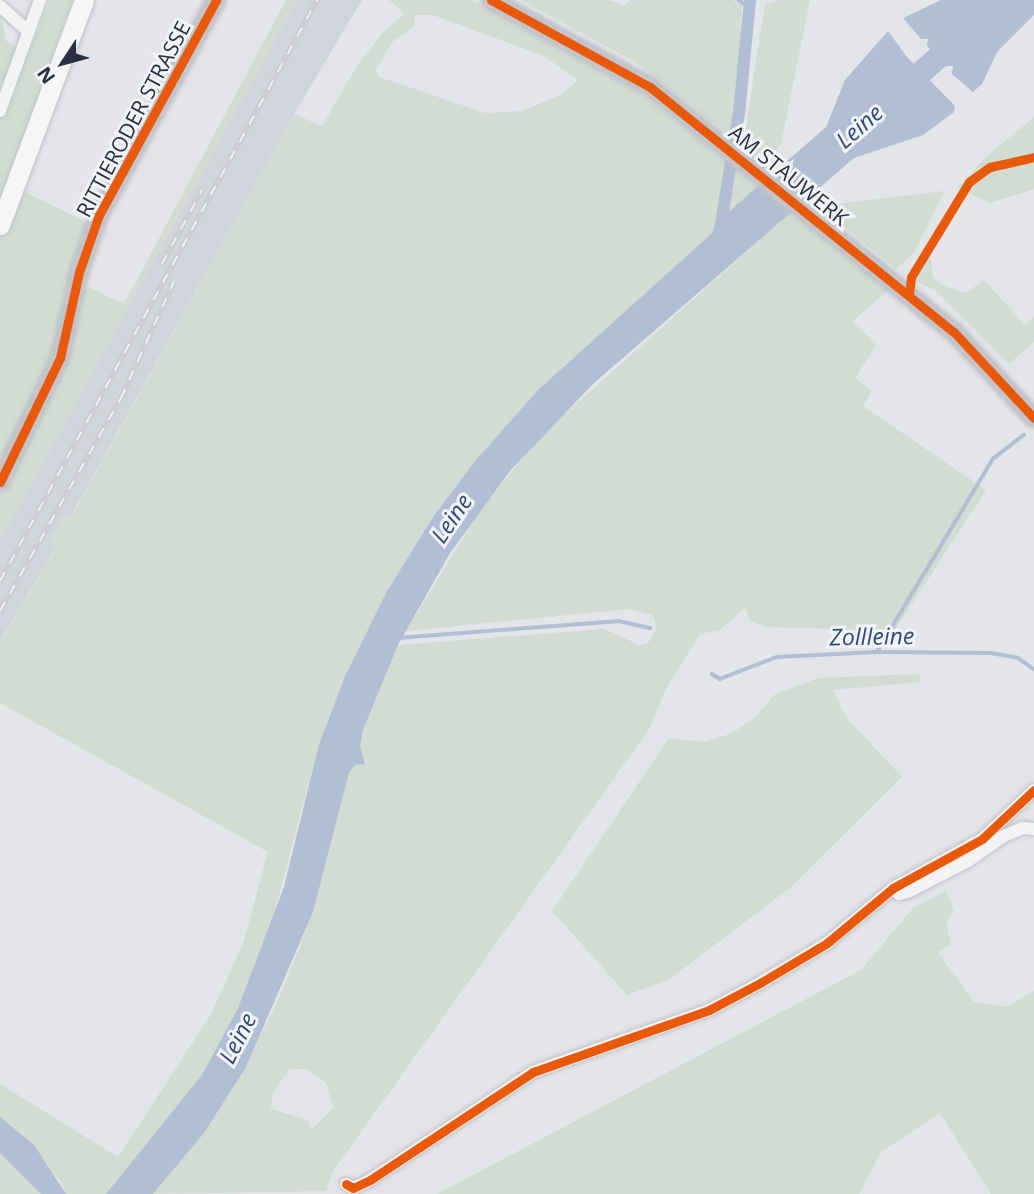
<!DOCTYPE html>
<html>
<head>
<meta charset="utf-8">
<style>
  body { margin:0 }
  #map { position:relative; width:1034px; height:1194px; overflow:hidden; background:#e3e5e8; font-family:"Open Sans",sans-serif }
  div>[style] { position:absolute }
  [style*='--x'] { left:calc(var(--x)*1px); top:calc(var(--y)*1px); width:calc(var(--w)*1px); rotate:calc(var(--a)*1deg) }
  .built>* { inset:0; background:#d1d4db }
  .green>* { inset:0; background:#d2dcd3 }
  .water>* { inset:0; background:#b1bed3 }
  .stream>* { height:3.5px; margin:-1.75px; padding:0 1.75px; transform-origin:1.75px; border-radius:1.75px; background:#b1bed3 }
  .canal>* { height:12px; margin:-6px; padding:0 6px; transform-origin:6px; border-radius:6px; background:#b1bed3 }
  .river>* { height:23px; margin:-11.5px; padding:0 11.5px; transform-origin:11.5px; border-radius:11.5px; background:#b1bed3 }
  .roads { filter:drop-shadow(0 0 2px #c1c3c6) drop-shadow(0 0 2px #c1c3c6) }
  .street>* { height:12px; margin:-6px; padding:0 6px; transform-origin:6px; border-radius:6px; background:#f2f3f5 }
  .secondary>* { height:18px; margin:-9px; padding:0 9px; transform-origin:9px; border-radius:9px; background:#c3c5ca }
  .primary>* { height:19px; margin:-9.5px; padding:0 9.5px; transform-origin:9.5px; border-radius:9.5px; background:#f6f6f7 }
  .rail>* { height:6px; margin-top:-3px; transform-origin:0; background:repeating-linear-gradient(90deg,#f1f3f7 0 10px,#cccdd0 0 20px); box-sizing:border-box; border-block:2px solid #cccdd0 }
  .cycleway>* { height:9px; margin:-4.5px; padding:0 4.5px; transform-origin:4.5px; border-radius:4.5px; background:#e8590c }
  span { translate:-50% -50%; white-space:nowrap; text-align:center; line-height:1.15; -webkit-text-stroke:6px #f1f3f7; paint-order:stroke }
  .street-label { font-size:21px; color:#293042 }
  .water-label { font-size:23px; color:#334a76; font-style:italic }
  .north { position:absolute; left:28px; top:28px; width:70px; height:70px; -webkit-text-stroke:5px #f1f3f7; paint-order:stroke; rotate:234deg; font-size:19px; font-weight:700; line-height:28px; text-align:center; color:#293042 }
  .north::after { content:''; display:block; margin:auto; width:24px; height:32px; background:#293042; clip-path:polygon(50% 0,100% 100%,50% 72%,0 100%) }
</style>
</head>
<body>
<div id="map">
  <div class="built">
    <i style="clip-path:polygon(297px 0,362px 0,294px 114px,70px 518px,64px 516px,56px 547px,0 641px,0 541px)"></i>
  </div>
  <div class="green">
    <i style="clip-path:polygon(50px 0,73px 0,48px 67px,67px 76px,23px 191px,86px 222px,71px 279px,124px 304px,286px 0,297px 0,0 541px,0 14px,7px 42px,28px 54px)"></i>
    <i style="clip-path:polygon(evenodd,389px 0,472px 0,639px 92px,725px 159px,717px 222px,711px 234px,538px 390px,476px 460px,435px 514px,387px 591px,346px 674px,319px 744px,268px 937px,238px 1008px,202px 1075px,113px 1189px,106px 1194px,66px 1194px,61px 1182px,0 1117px,0 1084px,118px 1157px,210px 1016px,243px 944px,268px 852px,0 703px,0 642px,56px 548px,49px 543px,63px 515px,71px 518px,294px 114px,322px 126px,359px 63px,385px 30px,405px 14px,389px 0,415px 15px,433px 15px,544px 56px,578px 80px,561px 95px,522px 111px,486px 113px,379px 77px,376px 69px,394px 40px,414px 27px,415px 15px)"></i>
    <i style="clip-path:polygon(521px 0,608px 0,625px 5px,631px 0,733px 0,742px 6px,738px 100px,731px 136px,635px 62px)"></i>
    <i style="clip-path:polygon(780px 0,810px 0,781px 144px,765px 163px,743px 146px,765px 4px)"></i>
    <i style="clip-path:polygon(1034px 117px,1034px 189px,990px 203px,958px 188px,986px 157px)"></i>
    <i style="clip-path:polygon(732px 165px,759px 187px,724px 217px)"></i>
    <i style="clip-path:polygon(944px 191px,914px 253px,896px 269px,819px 206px)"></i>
    <i style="clip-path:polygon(evenodd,791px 212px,888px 290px,852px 322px,877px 344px,855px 378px,872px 391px,863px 406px,986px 490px,894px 631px,768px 627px,750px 621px,745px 608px,720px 630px,700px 634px,667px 687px,648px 731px,333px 1171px,326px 1191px,153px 1194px,204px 1133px,246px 1066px,284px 987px,313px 912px,349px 773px,355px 765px,364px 764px,359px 746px,363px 730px,398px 645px,605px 629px,639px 645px,648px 643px,657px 629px,653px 615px,629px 609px,406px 631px,482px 507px,548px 429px,791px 212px,290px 1069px,306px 1069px,326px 1083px,333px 1108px,311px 1130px,308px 1120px,271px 1109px,273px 1092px,290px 1069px)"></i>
    <i style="clip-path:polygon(930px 254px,933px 277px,940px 284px,966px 293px,984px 280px,1025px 325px,1034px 317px,1034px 342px,1009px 364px,935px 290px,914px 281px)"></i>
    <i style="clip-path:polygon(921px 674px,919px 682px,833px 690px,845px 716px,902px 777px,791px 887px,670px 979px,627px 995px,552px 911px,669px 738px,704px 742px,730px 734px,755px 718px,774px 695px,818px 678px)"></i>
    <i style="clip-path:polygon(946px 891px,954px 910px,946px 922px,951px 944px,938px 952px,974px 1002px,1006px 1007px,1034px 991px,1034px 1194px,991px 1194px,940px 1113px,881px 1152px,859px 1194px,437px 1194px,861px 970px,913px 908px)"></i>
    <i style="clip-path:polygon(0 1153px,37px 1186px,41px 1194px,0 1194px)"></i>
  </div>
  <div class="water">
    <i style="clip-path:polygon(941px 0,1034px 0,1034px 15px,997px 52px,982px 84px,973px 92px,952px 74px,953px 66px,946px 66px,927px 46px,928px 39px,921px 39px,903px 18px)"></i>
    <i style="clip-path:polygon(888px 31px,907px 57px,955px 106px,954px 112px,923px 135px,854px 158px,594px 383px,510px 471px,450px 553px,398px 645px,363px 730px,360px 746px,365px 764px,355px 765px,349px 773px,313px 912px,246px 1067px,204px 1133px,153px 1194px,106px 1194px,202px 1075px,238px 1008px,284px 887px,319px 744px,346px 674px,387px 591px,435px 514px,476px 460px,538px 390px,711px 234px,717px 222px,826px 127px,845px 80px)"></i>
    <i style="clip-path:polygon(0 1117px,34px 1145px,66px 1194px,41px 1194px,0 1153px)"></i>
  </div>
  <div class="stream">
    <i style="--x:739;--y:0;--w:13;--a:39"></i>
    <i style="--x:398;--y:638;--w:222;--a:-4.4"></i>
    <i style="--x:619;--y:621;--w:32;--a:13"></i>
    <i style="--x:877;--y:652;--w:225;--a:-59"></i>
    <i style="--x:993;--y:459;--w:39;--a:-38"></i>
    <i style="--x:712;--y:674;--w:9;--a:32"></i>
    <i style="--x:720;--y:679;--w:61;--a:-21.1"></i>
    <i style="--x:777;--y:657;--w:100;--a:-2.9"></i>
    <i style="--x:877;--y:652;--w:114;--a:0.5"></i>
    <i style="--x:991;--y:653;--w:27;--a:10"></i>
    <i style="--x:1018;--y:658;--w:19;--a:35"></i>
  </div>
  <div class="canal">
    <i style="--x:719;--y:236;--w:125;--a:-80.8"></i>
    <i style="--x:739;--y:113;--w:114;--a:-84.4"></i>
  </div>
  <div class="river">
    <i style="--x:900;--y:90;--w:137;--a:-41.1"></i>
  </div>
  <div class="roads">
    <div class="street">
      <i style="--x:0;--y:6;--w:36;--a:42"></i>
      <i style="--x:0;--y:111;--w:118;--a:-70.2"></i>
      <i style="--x:893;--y:888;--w:8;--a:45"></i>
      <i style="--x:899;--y:894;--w:11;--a:-15"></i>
      <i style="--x:910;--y:891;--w:65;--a:-27.3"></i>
      <i style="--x:968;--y:861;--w:44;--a:-34.8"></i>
      <i style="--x:1004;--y:836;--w:21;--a:-23"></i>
      <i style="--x:1023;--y:828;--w:11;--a:5"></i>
      <i style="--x:346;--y:1184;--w:8;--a:30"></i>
      <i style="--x:353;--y:1188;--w:19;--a:-25"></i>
      <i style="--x:370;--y:1180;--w:196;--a:-33.5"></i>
      <i style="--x:533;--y:1072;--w:187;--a:-19.4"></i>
      <i style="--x:709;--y:1010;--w:58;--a:-27.9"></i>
      <i style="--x:760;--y:983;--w:78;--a:-30.8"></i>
      <i style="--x:827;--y:943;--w:86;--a:-39.8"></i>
      <i style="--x:893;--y:888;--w:102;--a:-28.8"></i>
      <i style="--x:982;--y:839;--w:71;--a:-43.3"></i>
    </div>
    <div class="secondary">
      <i style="--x:491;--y:0;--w:181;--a:28.7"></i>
      <i style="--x:650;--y:87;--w:390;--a:38.9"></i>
      <i style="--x:954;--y:332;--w:117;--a:47.1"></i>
      <i style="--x:0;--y:482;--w:138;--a:-64.2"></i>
      <i style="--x:60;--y:358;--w:88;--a:-77.5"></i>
      <i style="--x:79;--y:272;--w:60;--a:-70.7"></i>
      <i style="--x:99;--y:215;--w:245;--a:-61.4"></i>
    </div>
    <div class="primary">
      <i style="--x:0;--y:225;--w:240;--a:-69.5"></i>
    </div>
  </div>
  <div class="rail">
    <i style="--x:162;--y:264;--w:84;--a:-61.6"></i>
    <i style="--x:0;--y:581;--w:662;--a:-61.38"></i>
    <i style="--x:0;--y:611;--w:245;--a:-60.4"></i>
    <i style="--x:121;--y:398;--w:128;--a:-65.6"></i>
  </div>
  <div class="cycleway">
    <i style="--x:491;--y:0;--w:181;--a:28.7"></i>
    <i style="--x:650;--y:87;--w:390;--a:38.9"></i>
    <i style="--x:954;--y:332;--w:117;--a:47.1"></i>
    <i style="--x:909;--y:294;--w:17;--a:-83"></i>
    <i style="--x:911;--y:277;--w:111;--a:-58.6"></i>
    <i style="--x:969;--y:182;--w:26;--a:-36"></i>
    <i style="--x:990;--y:167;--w:45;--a:-12.8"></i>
    <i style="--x:0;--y:482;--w:138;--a:-64.2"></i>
    <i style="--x:60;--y:358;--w:88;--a:-77.5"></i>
    <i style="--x:79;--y:272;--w:60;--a:-70.7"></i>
    <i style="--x:99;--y:215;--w:245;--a:-61.4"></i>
    <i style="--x:346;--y:1184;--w:8;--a:30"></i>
    <i style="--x:353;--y:1188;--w:19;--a:-25"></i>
    <i style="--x:370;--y:1180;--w:196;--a:-33.5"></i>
    <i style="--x:533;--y:1072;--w:187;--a:-19.4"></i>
    <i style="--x:709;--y:1010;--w:58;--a:-27.9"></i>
    <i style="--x:760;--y:983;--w:78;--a:-30.8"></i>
    <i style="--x:827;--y:943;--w:86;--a:-39.8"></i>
    <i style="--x:893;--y:888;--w:102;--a:-28.8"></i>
    <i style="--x:982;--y:839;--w:71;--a:-43.3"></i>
  </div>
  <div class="street-label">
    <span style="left:133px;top:119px;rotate:-62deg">RITTIERODER STRASSE</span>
    <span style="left:789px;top:175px;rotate:39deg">AM STAUWERK</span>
  </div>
  <div class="water-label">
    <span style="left:859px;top:126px;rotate:-41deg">Leine</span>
    <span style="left:451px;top:518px;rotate:-56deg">Leine</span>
    <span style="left:872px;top:636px;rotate:-1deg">Zollleine</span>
    <span style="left:237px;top:1038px;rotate:-63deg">Leine</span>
  </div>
  <div class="north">N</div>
</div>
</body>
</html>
